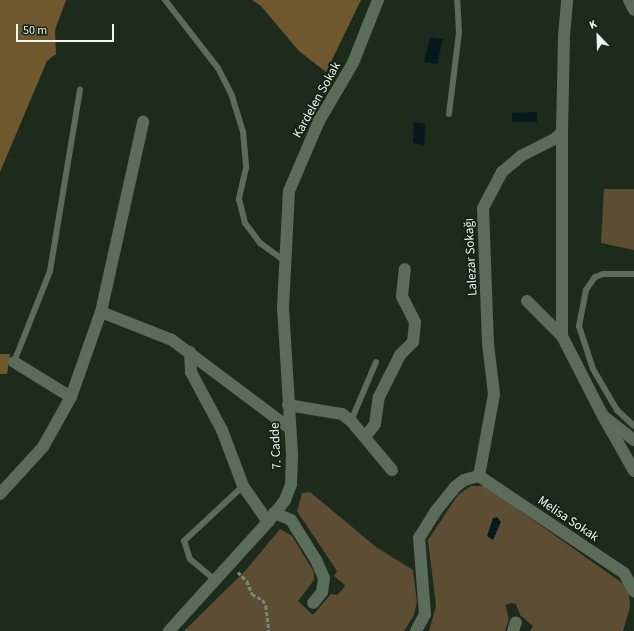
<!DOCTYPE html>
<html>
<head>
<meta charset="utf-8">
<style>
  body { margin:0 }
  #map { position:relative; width:634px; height:631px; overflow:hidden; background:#1d2b1d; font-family:"Source Sans 3",sans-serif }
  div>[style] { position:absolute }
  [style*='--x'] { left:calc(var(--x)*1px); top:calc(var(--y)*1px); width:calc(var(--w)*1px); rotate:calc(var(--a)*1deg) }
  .green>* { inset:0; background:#5c4d33 }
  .forest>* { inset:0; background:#6f582d }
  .water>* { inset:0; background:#061a1d }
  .path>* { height:2.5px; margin-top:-1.25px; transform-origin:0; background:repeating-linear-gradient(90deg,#798679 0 4px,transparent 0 6px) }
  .lane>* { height:6px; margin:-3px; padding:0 3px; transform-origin:3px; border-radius:3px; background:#5b6c5b }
  .street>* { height:12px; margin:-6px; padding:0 6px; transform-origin:6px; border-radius:6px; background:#5b6c5b }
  span { translate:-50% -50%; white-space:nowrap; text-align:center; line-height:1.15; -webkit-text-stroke:3.5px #142214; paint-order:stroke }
  .street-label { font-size:13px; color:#edf7ed }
  .north { position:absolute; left:578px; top:16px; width:40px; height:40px; -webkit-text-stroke:3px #142214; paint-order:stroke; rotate:337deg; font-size:11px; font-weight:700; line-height:16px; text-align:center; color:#edf7ed }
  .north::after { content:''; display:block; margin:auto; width:14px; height:18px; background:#edf7ed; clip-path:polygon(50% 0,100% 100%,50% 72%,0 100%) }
  .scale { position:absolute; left:16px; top:24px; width:98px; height:18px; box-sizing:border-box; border:2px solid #edf7ed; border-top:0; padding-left:5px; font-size:12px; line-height:14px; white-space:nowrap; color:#edf7ed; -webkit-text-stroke:3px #142214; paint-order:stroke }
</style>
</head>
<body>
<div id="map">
  <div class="green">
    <i style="clip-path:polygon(604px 189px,634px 189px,634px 250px,601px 243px)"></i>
    <i style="clip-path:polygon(471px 486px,485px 486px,625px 585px,629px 593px,630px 607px,623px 631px,530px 631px,533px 626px,520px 615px,516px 604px,511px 603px,505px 605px,509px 619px,505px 631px,429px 631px,436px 606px,428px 540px,458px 495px)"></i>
    <i style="clip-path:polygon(310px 492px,376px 547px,413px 570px,417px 602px,414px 615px,404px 631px,184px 631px,246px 570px,280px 529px,292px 536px,314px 572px,314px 580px,298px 601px,313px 615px,331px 594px,337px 595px,343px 589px,345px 585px,334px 576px,337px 571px,297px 511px,302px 493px)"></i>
  </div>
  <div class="forest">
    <i style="clip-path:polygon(0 0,66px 0,55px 30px,56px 54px,47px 61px,0 172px)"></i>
    <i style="clip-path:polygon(252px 0,361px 0,326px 72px,299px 51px,261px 6px)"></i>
    <i style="clip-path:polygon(0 354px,10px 354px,7px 374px,0 374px)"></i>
  </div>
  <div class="water">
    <i style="clip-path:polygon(430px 37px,443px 39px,437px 64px,424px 62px)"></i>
    <i style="clip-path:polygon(537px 112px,537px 122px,512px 122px,512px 113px)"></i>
    <i style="clip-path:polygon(414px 122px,426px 124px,424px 145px,413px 143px)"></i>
    <i style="clip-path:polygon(497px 517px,501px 522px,493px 540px,487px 536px,493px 518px)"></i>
  </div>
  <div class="path">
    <i style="--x:238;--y:572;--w:13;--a:45"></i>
    <i style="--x:247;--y:581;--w:14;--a:69"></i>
    <i style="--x:252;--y:594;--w:13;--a:29"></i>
    <i style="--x:263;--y:600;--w:7;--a:63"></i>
    <i style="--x:266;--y:606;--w:25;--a:83"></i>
  </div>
  <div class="lane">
    <i style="--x:165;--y:0;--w:86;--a:52.1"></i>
    <i style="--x:218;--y:68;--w:31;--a:63"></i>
    <i style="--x:232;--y:96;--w:37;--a:73"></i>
    <i style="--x:243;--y:131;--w:37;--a:85"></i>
    <i style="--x:246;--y:168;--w:32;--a:103"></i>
    <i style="--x:239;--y:199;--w:25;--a:76"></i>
    <i style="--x:245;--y:223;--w:25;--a:53"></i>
    <i style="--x:260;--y:243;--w:32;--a:36"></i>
    <i style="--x:449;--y:114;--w:82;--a:-83"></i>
    <i style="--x:459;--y:33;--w:33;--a:-93"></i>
    <i style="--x:634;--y:274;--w:31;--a:180"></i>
    <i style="--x:603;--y:274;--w:9;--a:159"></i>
    <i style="--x:595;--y:277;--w:16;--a:125"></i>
    <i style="--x:586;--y:290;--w:37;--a:101"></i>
    <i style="--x:579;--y:326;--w:45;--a:72"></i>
    <i style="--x:593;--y:369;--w:48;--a:59.7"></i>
    <i style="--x:617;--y:410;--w:23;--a:43"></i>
    <i style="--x:14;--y:362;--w:98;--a:-68.4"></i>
    <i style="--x:50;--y:271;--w:184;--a:-80.6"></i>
    <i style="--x:351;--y:421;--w:64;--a:-67"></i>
    <i style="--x:215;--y:580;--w:33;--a:-140"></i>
    <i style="--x:190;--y:559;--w:19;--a:-108"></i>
    <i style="--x:184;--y:541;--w:81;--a:-43"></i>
  </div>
  <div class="street">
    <i style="--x:629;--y:0;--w:11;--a:63"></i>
    <i style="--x:562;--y:132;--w:204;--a:90"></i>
    <i style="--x:562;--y:336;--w:90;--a:62.9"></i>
    <i style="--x:527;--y:301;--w:49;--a:45"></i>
    <i style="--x:101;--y:312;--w:76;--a:21.5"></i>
    <i style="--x:172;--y:340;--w:146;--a:36.9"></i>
    <i style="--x:190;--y:352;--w:20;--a:87"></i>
    <i style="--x:191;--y:372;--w:66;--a:61.9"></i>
    <i style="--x:222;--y:430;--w:60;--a:69.4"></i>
    <i style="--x:243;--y:486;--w:44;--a:55.2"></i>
    <i style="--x:14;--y:362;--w:67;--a:31.6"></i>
    <i style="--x:288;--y:405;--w:55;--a:9.5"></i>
    <i style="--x:342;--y:414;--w:11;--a:38"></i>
    <i style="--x:351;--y:421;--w:64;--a:50.1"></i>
    <i style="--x:365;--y:437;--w:16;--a:-52"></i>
    <i style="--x:375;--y:424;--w:27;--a:-82"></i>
    <i style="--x:379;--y:397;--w:47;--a:-63.4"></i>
    <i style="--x:400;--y:355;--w:18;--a:-45"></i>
    <i style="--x:413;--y:342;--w:20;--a:-84"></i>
    <i style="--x:415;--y:322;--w:29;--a:-117"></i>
    <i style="--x:402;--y:296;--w:27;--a:-84"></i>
    <i style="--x:634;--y:440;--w:39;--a:-142"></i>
    <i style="--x:603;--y:416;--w:63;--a:60.6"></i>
    <i style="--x:479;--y:476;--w:83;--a:-79.6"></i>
    <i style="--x:494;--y:394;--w:50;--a:-96.8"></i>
    <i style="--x:488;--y:344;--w:136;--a:-92.1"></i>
    <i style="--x:483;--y:208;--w:41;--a:-62.2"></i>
    <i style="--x:502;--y:172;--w:25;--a:-40"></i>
    <i style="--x:521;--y:156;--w:38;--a:-27"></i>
    <i style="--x:555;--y:139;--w:10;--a:-45"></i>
    <i style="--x:562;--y:132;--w:96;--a:-88.8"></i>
    <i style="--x:564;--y:36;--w:36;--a:-85"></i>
    <i style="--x:479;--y:476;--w:174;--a:33.8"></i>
    <i style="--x:624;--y:573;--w:21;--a:61"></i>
    <i style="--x:0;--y:494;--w:64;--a:-47.5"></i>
    <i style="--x:43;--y:447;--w:57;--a:-60.8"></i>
    <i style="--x:71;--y:397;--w:90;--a:-70.6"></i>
    <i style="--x:101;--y:312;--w:195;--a:-77.5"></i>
    <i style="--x:274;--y:513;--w:18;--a:22"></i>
    <i style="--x:291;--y:520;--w:47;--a:58"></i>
    <i style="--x:316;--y:560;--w:20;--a:66"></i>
    <i style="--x:324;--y:578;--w:14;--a:98"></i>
    <i style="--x:322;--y:592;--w:14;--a:129"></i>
    <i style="--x:169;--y:631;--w:147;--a:-47.8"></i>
    <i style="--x:268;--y:522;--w:28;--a:-52"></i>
    <i style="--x:285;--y:500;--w:17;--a:-69"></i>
    <i style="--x:291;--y:484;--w:30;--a:-88"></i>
    <i style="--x:292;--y:454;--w:146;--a:-93.5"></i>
    <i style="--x:283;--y:308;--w:117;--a:-87.1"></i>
    <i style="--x:289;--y:191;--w:76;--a:-66.8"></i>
    <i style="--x:319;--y:121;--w:67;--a:-59.6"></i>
    <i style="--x:353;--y:63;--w:68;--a:-68.4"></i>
    <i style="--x:416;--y:631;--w:19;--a:-62"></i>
    <i style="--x:425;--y:614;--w:76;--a:-94.5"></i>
    <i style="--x:419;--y:538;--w:31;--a:-58"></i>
    <i style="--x:435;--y:512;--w:32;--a:-51"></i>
    <i style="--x:455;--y:487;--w:11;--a:-38"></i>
    <i style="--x:464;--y:480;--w:16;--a:-15"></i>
    <i style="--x:513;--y:631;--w:9;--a:-72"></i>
  </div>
  <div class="street-label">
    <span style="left:317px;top:100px;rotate:-61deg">Kardelen Sokak</span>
    <span style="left:471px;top:257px;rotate:-93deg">Lalezar Sokağı</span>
    <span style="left:276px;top:446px;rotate:-93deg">7. Cadde</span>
    <span style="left:568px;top:519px;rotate:34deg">Melisa Sokak</span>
  </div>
  <div class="north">K</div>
  <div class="scale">50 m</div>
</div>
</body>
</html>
